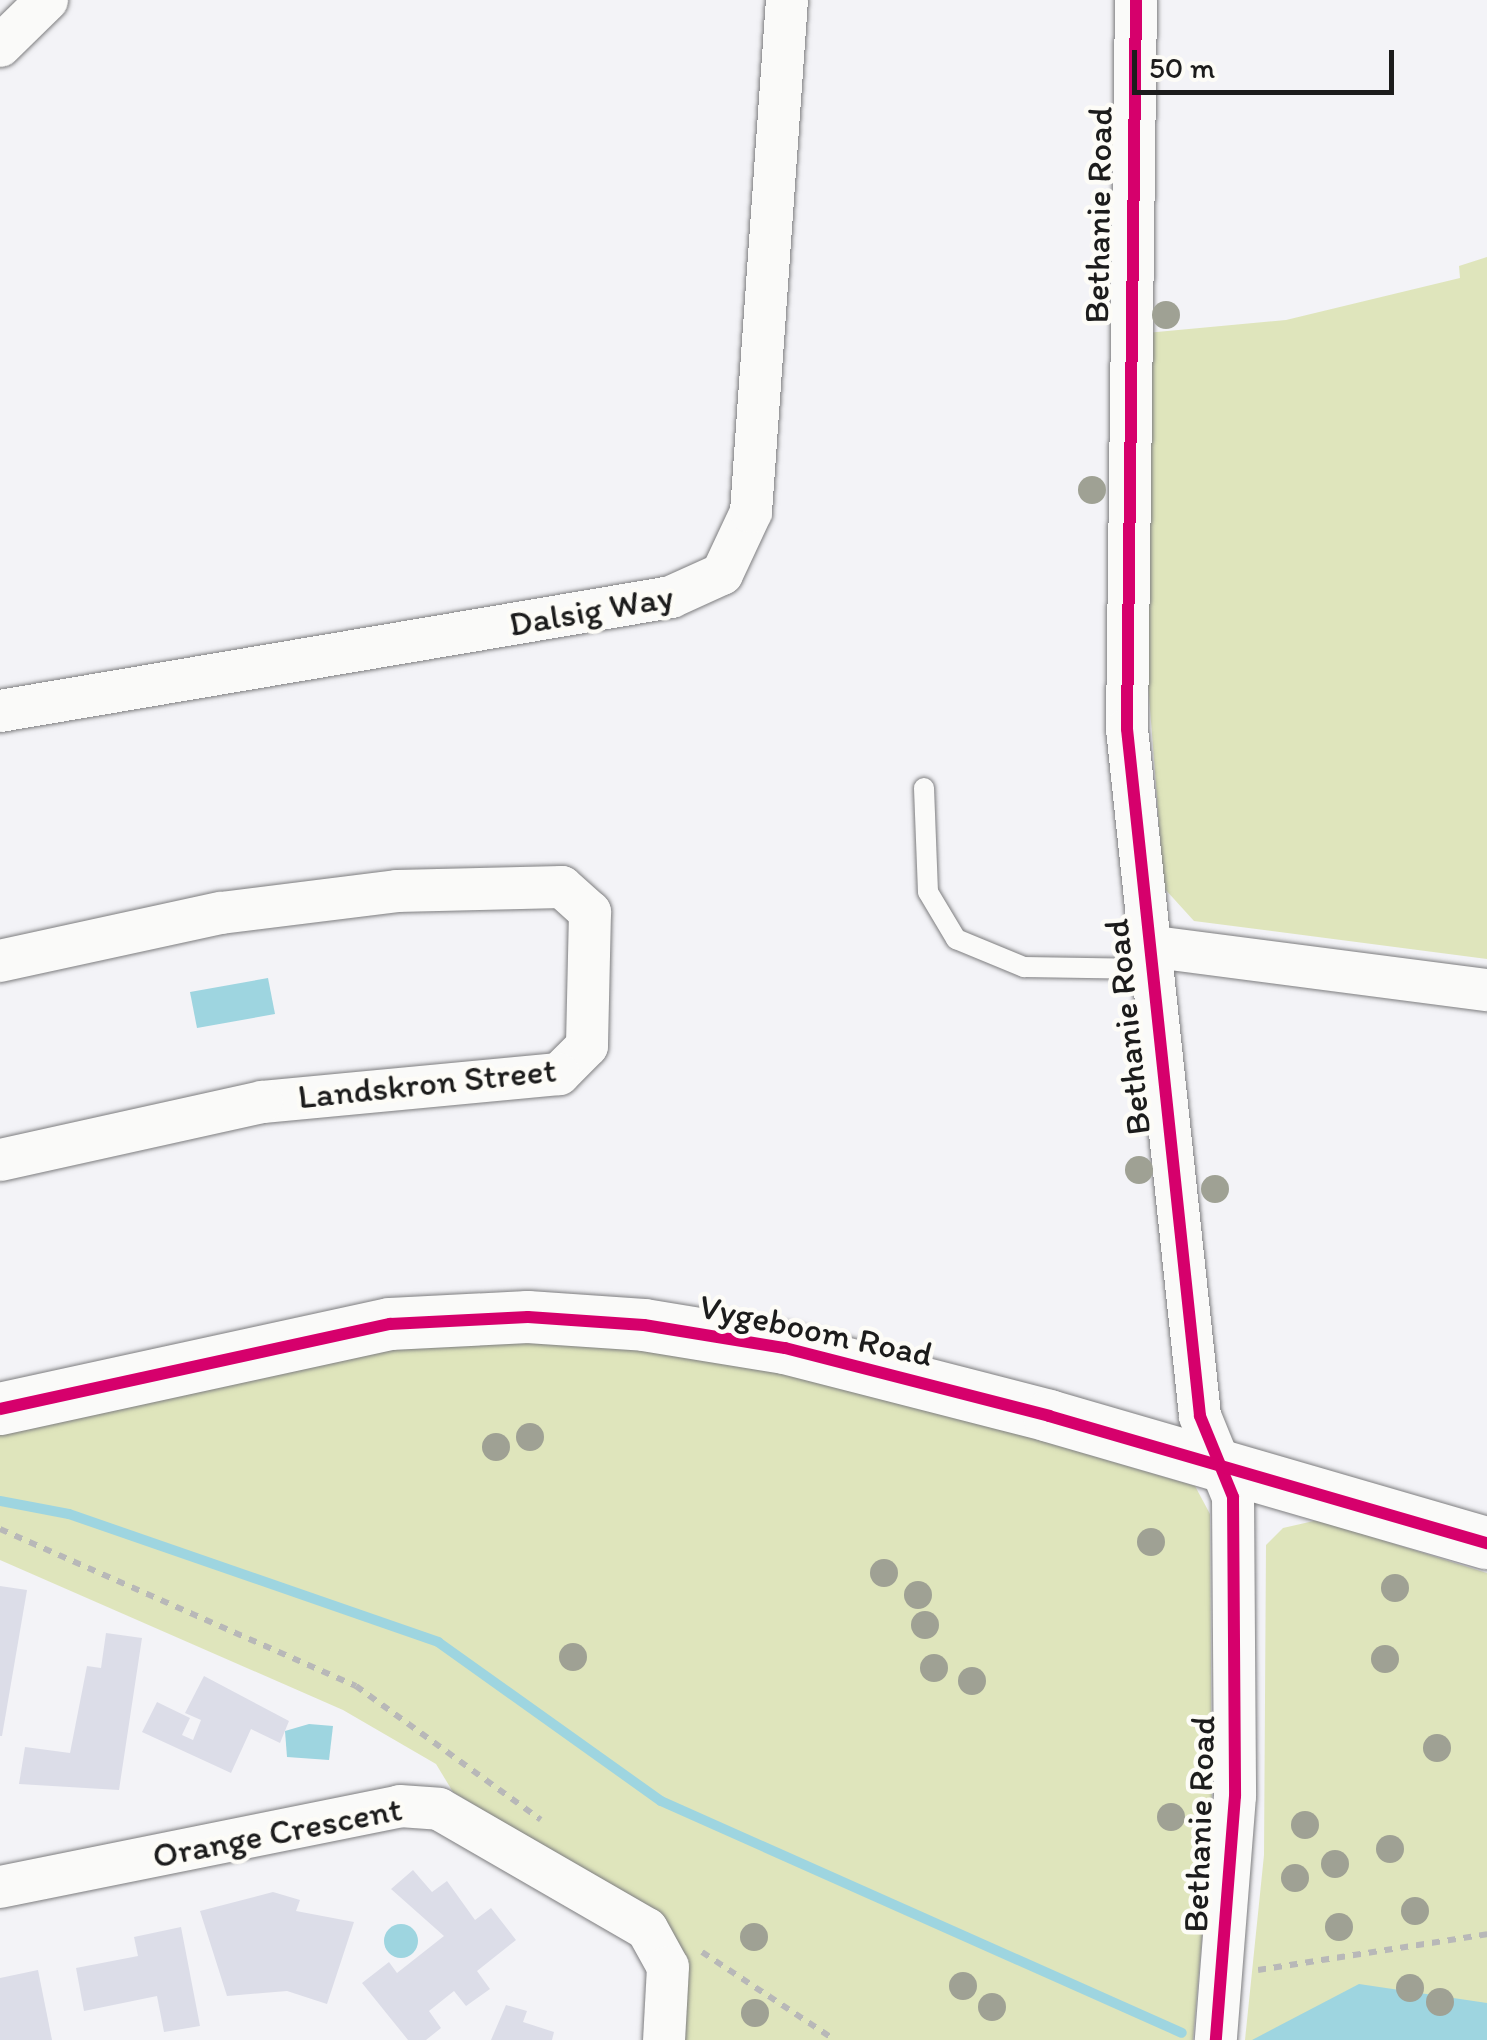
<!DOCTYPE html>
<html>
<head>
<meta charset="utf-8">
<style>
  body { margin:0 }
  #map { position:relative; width:1487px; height:2040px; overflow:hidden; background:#f3f3f7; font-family:Itim,sans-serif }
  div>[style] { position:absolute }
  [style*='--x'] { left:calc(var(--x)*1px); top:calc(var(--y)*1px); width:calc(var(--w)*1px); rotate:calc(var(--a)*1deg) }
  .green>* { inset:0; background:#dfe5bc }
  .water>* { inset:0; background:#9ed5e0 }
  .round { border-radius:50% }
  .stream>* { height:10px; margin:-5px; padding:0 5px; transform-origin:5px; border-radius:5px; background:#9ed5e0 }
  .building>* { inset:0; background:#dcdde8 }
  .path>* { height:6px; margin-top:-3px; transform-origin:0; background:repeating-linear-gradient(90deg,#b8b8b8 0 8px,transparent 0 16px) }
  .roads { filter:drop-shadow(0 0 2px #7d7d7f) drop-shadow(0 0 2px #7d7d7f) }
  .service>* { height:20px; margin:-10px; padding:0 10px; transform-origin:10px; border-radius:10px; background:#fafaf9 }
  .minor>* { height:42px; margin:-21px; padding:0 21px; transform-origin:21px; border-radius:21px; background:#fafaf9 }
  .tertiary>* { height:52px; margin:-26px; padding:0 26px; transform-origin:26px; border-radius:26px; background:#fafaf9 }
  .cycleway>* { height:12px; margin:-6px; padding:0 6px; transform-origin:6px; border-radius:6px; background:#d6006c }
  .trees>* { width:28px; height:28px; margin:-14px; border-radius:50%; background:#9fa194 }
  span { translate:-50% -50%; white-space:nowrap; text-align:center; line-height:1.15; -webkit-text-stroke:9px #fdfcf7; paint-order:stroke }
  .street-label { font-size:35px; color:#1c1c1c }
  .scale { position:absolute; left:1132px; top:50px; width:262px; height:45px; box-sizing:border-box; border:5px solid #1c1c1c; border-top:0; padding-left:12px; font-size:30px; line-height:35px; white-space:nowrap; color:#1c1c1c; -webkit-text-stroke:8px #fdfcf7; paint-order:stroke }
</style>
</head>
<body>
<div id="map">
  <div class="green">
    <i style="clip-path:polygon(1487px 257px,1487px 959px,1194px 921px,1164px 888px,1148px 683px,1146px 333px,1286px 320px,1460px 278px,1459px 266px)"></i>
    <i style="clip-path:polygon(509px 1339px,630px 1343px,823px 1377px,1195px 1486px,1210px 1514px,1212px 1823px,1193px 2040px,685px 2040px,686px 1963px,659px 1916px,453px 1792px,436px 1764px,343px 1710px,0 1560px,0 1431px,357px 1353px)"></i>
    <i style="clip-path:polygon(1318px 1520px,1487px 1573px,1487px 2040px,1245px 2040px,1264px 1855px,1266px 1545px,1283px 1528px)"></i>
  </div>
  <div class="water">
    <i style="clip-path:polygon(268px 978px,275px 1014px,197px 1028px,190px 992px)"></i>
    <i style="clip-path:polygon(309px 1724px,333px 1726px,329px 1760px,287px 1757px,285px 1731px)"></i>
    <i class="round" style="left:384px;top:1924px;width:34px;height:34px"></i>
    <i style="clip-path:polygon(1359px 1984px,1487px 2003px,1487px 2040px,1252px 2040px)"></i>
  </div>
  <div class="stream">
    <i style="--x:0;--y:1501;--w:70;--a:10.7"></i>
    <i style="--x:69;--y:1514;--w:391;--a:19.1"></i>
    <i style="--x:438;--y:1642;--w:274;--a:35.5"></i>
    <i style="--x:661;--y:1801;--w:570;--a:24"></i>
  </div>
  <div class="building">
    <i style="clip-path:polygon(0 1586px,27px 1590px,2px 1736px,0 1736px)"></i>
    <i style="clip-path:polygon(106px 1633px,142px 1638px,119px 1790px,19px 1784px,25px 1747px,70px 1753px,87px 1666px,101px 1668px)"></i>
    <i style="clip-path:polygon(204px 1676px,289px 1721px,280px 1743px,251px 1729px,231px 1773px,142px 1732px,157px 1702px,190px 1718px,182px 1735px,193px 1740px,201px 1720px,185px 1713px)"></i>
    <i style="clip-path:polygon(413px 1870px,432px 1892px,447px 1881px,475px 1920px,491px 1908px,516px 1940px,477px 1971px,490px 1989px,466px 2006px,454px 1991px,429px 2011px,441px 2028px,426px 2040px,408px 2040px,362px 1983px,389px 1962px,397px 1973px,444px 1936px,391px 1889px)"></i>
    <i style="clip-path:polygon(273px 1892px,300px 1900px,296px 1911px,354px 1922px,327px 2004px,287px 1991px,227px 1996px,200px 1911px)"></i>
    <i style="clip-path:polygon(181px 1927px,200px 2026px,164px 2032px,157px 1996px,84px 2011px,76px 1968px,138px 1956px,134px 1937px)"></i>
    <i style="clip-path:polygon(38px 1970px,52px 2040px,0 2040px,0 1978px)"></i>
    <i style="clip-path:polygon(506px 2005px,527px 2011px,523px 2022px,554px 2032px,552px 2040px,491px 2040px)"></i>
  </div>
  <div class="path">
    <i style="--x:0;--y:1529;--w:389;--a:23.8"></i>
    <i style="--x:356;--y:1686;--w:228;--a:35.9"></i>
    <i style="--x:702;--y:1952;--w:159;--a:33.5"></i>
    <i style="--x:1258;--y:1970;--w:232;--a:-8.9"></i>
  </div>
  <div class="roads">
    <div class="service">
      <i style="--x:924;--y:788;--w:104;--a:87.8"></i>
      <i style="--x:928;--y:892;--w:55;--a:59.2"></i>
      <i style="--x:956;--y:939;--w:74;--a:22.4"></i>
      <i style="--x:1024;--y:967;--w:126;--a:0.9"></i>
    </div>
    <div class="minor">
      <i style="--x:1136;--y:0;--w:729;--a:90.71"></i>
      <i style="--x:1127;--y:729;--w:691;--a:83.93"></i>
      <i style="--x:1200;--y:1416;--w:87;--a:67.8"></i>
      <i style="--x:1233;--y:1497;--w:299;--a:89.6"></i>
      <i style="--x:1235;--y:1796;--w:245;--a:94.5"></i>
      <i style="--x:0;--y:46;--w:66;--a:-44.4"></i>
      <i style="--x:0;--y:711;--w:681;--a:-9.64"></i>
      <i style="--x:671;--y:597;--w:56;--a:-24.3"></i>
      <i style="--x:722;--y:574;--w:68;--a:-64.9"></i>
      <i style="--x:751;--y:512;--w:513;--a:-85.98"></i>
      <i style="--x:1147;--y:946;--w:343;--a:7.4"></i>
      <i style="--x:0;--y:961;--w:226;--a:-12.3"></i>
      <i style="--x:221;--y:913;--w:177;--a:-7.1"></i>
      <i style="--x:397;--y:891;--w:165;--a:-1.4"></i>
      <i style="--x:562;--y:887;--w:38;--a:42"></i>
      <i style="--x:590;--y:912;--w:134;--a:91.3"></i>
      <i style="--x:587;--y:1046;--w:40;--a:135"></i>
      <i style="--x:559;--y:1074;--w:298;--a:174.6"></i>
      <i style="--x:262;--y:1102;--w:268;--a:167.5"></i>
      <i style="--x:0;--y:1887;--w:408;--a:-11.4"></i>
      <i style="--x:400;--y:1806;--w:39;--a:4"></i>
      <i style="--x:439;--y:1809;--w:240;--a:30"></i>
      <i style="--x:647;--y:1929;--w:43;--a:61.1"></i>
      <i style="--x:668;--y:1967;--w:73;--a:93.1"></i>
    </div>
    <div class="tertiary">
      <i style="--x:0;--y:1409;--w:399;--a:-12.3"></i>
      <i style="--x:390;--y:1324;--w:138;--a:-2.9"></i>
      <i style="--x:528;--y:1317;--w:116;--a:3.9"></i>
      <i style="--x:644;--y:1325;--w:143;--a:9.3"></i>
      <i style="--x:785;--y:1348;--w:273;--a:14.4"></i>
      <i style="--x:1049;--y:1416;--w:456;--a:16.2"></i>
    </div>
  </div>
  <div class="cycleway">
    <i style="--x:1136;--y:0;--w:729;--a:90.71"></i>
    <i style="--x:1127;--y:729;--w:691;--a:83.93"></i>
    <i style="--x:1200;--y:1416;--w:87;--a:67.8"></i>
    <i style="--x:1233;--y:1497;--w:299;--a:89.6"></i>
    <i style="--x:1235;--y:1796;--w:245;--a:94.5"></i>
    <i style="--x:0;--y:1409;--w:399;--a:-12.3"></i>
    <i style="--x:390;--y:1324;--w:138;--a:-2.9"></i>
    <i style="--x:528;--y:1317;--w:116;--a:3.9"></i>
    <i style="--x:644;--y:1325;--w:143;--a:9.3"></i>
    <i style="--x:785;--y:1348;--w:273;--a:14.4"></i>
    <i style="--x:1049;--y:1416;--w:456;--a:16.2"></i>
  </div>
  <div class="trees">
    <i style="left:1166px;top:315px"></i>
    <i style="left:1092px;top:490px"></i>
    <i style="left:1139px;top:1170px"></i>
    <i style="left:1215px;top:1189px"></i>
    <i style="left:530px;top:1437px"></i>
    <i style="left:496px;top:1447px"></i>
    <i style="left:1151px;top:1542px"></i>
    <i style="left:884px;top:1573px"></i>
    <i style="left:1395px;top:1588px"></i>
    <i style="left:918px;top:1595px"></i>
    <i style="left:925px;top:1625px"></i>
    <i style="left:573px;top:1657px"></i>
    <i style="left:1385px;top:1659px"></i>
    <i style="left:934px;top:1668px"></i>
    <i style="left:972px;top:1681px"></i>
    <i style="left:1437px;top:1748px"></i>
    <i style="left:1171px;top:1817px"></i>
    <i style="left:1305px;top:1825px"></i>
    <i style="left:1390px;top:1849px"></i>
    <i style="left:1335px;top:1864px"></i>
    <i style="left:1295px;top:1878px"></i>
    <i style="left:1415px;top:1911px"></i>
    <i style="left:1339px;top:1927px"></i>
    <i style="left:754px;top:1937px"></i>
    <i style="left:963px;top:1986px"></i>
    <i style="left:1410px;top:1988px"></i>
    <i style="left:1440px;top:2002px"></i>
    <i style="left:992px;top:2007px"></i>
    <i style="left:755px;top:2013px"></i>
  </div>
  <div class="street-label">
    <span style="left:1098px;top:215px;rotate:-89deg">Bethanie Road</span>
    <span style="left:591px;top:610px;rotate:-10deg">Dalsig Way</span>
    <span style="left:1127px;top:1027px;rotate:-96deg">Bethanie Road</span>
    <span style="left:427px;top:1083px;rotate:-6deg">Landskron Street</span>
    <span style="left:816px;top:1330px;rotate:12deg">Vygeboom Road</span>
    <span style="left:1199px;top:1824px;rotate:-88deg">Bethanie Road</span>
    <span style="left:277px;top:1832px;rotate:-11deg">Orange Crescent</span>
  </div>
  <div class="scale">50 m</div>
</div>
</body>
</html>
